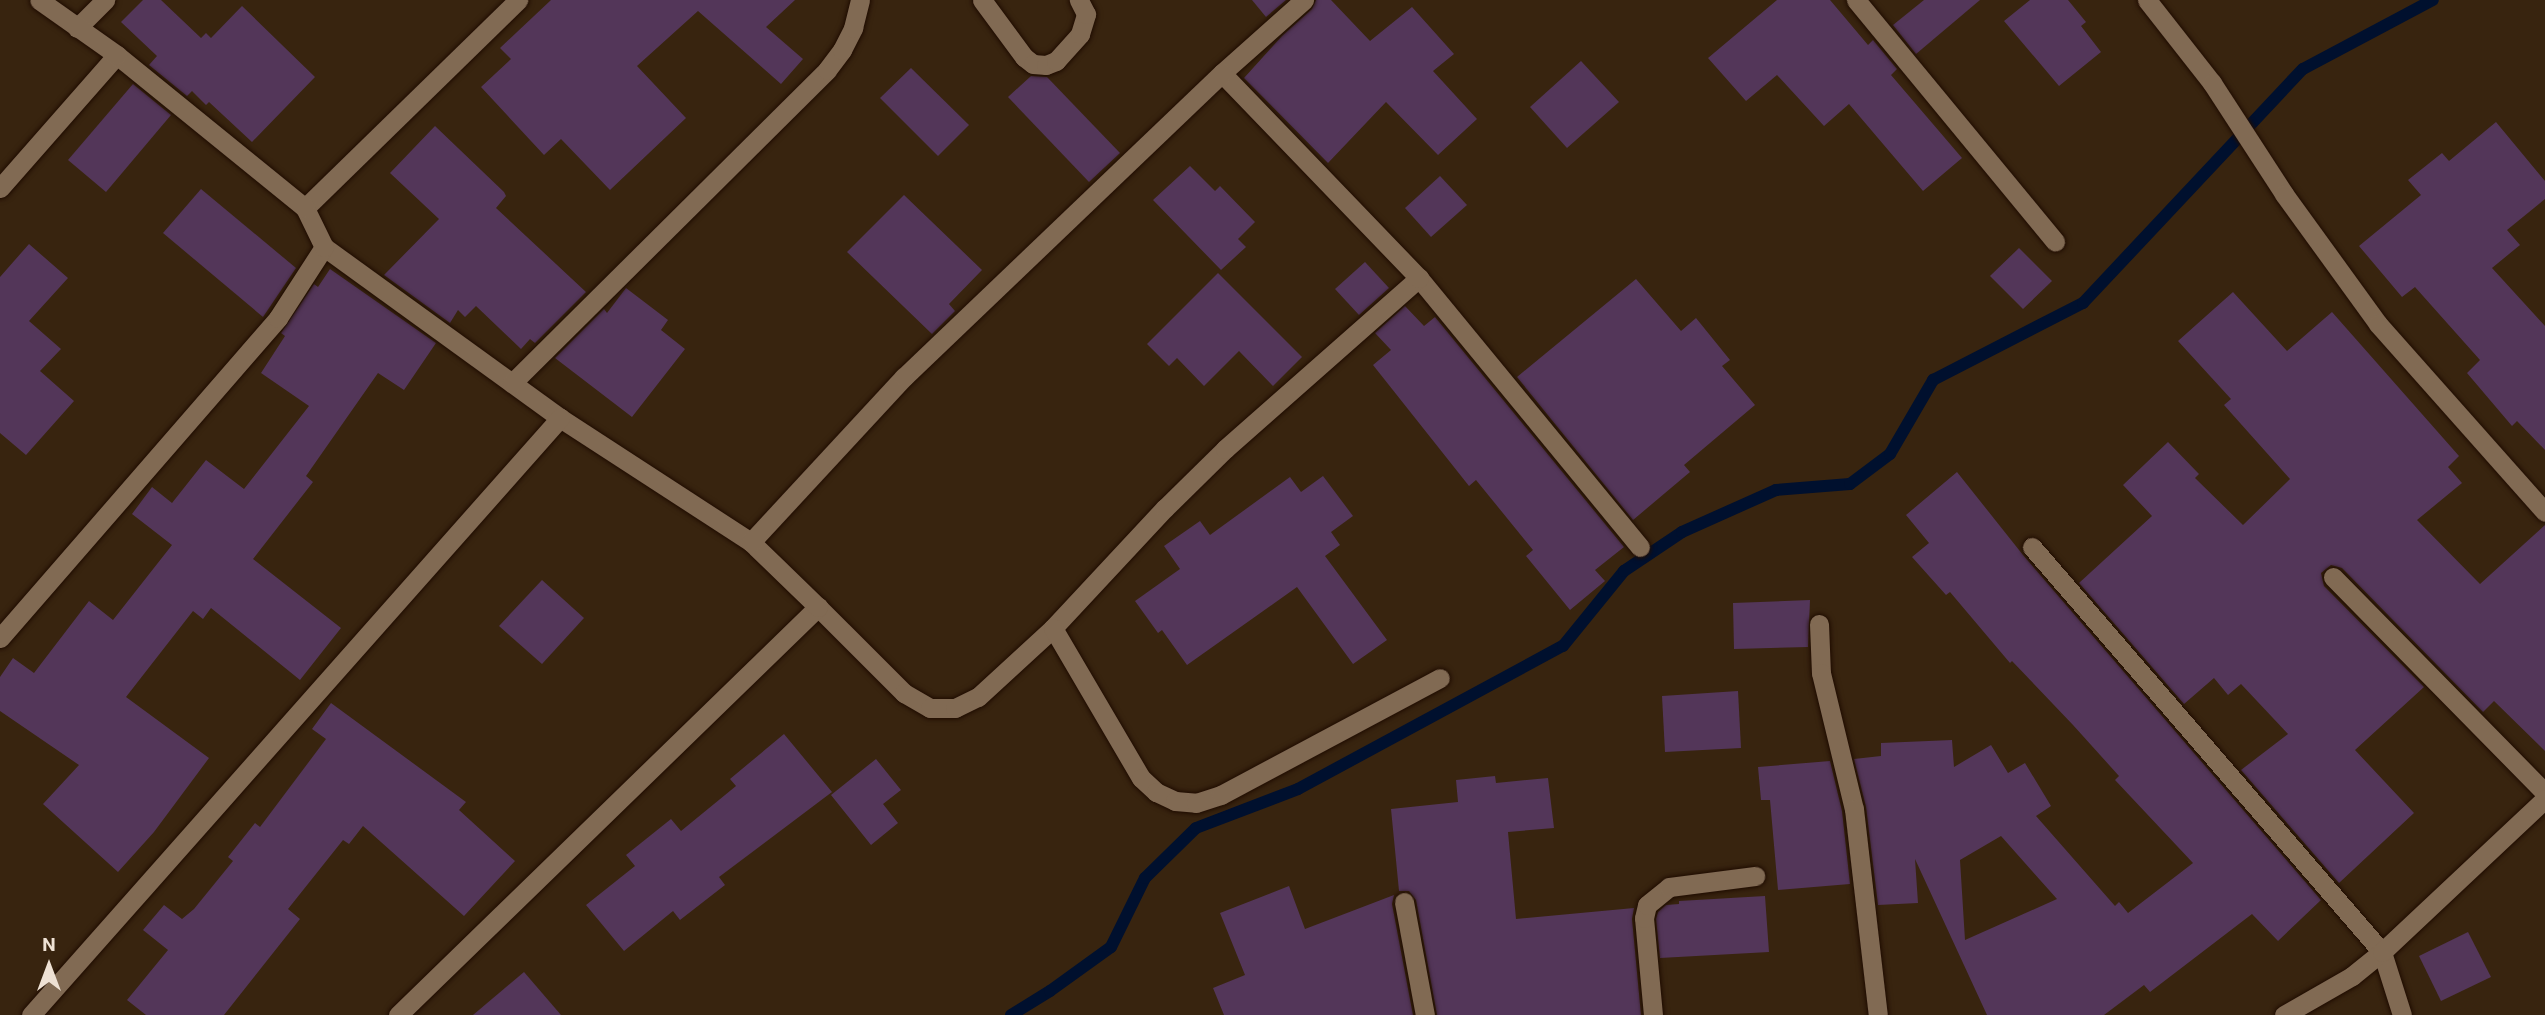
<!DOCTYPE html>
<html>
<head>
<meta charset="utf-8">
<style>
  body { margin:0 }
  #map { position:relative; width:2545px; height:1015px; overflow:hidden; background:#38240f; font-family:Roboto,sans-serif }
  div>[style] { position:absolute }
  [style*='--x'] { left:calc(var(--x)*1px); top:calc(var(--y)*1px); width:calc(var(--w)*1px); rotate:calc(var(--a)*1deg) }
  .stream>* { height:12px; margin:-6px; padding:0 6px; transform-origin:6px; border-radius:6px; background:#00102e }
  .building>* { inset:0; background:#533659 }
  .roads { filter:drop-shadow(0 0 2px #1f0c00) drop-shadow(0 0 2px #1f0c00) }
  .service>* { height:19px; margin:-9.5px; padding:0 9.5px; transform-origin:9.5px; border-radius:9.5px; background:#816a53 }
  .minor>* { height:19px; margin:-9.5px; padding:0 9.5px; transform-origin:9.5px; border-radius:9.5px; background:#816a53 }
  span { translate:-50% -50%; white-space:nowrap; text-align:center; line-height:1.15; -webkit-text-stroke:5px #38240f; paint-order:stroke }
  .north { position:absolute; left:14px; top:931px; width:70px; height:70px; -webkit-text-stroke:5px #38240f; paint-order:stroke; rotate:0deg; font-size:19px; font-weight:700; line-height:28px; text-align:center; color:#eee1d4 }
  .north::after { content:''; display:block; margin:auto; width:24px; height:32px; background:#eee1d4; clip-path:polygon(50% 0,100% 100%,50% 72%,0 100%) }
</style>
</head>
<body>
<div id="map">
  <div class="stream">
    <i style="--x:1011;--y:1015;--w:46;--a:-31.6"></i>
    <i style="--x:1050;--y:991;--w:75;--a:-35.8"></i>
    <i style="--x:1111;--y:947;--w:77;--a:-63.8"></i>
    <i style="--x:1145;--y:878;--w:71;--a:-44.4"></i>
    <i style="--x:1196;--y:828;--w:109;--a:-20.9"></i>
    <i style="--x:1298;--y:789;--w:301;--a:-28.4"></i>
    <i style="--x:1563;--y:646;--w:97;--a:-50.9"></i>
    <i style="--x:1624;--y:571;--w:70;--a:-33.9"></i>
    <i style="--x:1682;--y:532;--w:103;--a:-24.1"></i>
    <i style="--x:1776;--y:490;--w:74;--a:-4.6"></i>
    <i style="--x:1850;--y:484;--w:50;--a:-36.9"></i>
    <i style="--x:1890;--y:454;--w:86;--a:-59.8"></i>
    <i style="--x:1933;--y:380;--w:169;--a:-27.2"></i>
    <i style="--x:2083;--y:303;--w:321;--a:-46.8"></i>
    <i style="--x:2303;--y:69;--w:147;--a:-28"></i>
  </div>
  <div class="building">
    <i style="clip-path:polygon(143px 0,161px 0,201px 38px,206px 33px,211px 38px,242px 6px,315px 77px,252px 142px,209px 102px,206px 105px,192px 91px,187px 96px,149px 65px,157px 56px,121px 22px)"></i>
    <i style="clip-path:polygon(551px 0,795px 0,766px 27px,803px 59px,781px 84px,698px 11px,637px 66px,686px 118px,610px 190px,561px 139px,544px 155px,481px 87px,511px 59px,500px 48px)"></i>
    <i style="clip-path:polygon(1252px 0,1286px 0,1266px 17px)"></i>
    <i style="clip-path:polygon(1316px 0,1331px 0,1370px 41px,1412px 7px,1454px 54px,1433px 71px,1477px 119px,1438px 155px,1386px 102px,1328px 163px,1244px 78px,1282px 36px,1312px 9px)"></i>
    <i style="clip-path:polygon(1777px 0,1830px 0,1868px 45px,1873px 40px,1897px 69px,1891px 75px,1962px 158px,1923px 191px,1849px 104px,1824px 126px,1777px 75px,1746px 101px,1708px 58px)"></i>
    <i style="clip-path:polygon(1924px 0,1980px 0,1916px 54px,1893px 25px)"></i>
    <i style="clip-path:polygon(2030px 0,2068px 0,2086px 22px,2081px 26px,2101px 52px,2059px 86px,2004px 21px)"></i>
    <i style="clip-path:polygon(1581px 61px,1619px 102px,1567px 148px,1530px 107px)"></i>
    <i style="clip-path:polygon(911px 68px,969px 125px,938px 156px,880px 98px)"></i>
    <i style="clip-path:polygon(1031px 76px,1047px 77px,1120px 153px,1089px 182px,1008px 97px)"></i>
    <i style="clip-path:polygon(133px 84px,171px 115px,106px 192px,68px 160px)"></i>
    <i style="clip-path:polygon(2496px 122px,2545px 181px,2545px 199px,2507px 230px,2520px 245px,2492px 268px,2545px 326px,2545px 450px,2517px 421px,2512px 426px,2467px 373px,2480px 360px,2415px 287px,2402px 297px,2359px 246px,2421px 195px,2408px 180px,2442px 153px,2449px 161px)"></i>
    <i style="clip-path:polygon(435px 126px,504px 192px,506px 196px,496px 208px,586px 292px,535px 343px,530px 339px,521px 349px,476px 306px,465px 317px,458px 310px,450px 323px,384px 275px,439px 219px,390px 173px)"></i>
    <i style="clip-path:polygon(1190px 166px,1215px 191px,1220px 186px,1255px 222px,1238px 239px,1246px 247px,1221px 270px,1153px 200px)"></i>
    <i style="clip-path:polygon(1440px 176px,1467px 205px,1431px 237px,1405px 208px)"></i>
    <i style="clip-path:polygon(201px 189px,296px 268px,263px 317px,163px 233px)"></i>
    <i style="clip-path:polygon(904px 195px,982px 270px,949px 304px,955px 311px,932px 334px,847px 252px)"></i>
    <i style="clip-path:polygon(29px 244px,68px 278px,29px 321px,61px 349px,40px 371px,74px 401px,26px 455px,0 433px,0 277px)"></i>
    <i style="clip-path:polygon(2019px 248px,2052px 281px,2023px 309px,1990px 276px)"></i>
    <i style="clip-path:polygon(1365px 262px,1389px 288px,1359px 315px,1335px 289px)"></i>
    <i style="clip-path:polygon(330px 269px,436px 343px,404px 390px,378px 373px,306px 476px,313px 482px,253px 559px,341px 628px,300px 680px,211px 608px,203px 619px,193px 611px,126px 697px,209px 758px,154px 832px,118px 872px,43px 804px,79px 765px,0 711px,0 677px,13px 658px,34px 673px,89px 601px,113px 620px,172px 545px,132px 514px,152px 487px,172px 503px,206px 460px,244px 489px,309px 406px,261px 373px,285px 336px,281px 333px,314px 284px,318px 287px)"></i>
    <i style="clip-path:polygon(1218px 273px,1302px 357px,1273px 386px,1239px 351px,1204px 386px,1177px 358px,1169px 366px,1147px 344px)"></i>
    <i style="clip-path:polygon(1636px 279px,1681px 331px,1696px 318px,1730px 360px,1722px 366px,1755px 405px,1684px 465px,1690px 472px,1633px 520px,1517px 377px)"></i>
    <i style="clip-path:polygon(626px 288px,668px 320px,661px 330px,685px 349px,632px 417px,555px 358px,604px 309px,607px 313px)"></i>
    <i style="clip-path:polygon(2233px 292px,2287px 351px,2332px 312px,2459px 456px,2448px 467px,2462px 483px,2417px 520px,2480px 584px,2545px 525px,2545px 751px,2494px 701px,2483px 712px,2342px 568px,2331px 565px,2321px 573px,2324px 586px,2424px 687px,2355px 750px,2414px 813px,2339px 883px,2241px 770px,2288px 734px,2241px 684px,2228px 695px,2214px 678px,2184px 704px,2079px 583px,2152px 516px,2123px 485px,2168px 442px,2199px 474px,2195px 478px,2243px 525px,2290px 479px,2224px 405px,2231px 399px,2178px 341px)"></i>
    <i style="clip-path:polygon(1405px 306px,1424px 326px,1435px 317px,1624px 547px,1595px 570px,1605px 581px,1570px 610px,1526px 556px,1533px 550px,1476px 480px,1469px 486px,1373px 365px,1391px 350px,1375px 333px)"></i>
    <i style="clip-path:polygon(evenodd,1957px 472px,2023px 555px,2321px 900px,2278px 941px,2252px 914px,2150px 992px,2144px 985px,2104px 1015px,1987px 1015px,1915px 859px,1918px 903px,1878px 905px,1866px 807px,1854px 759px,1881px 756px,1881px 743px,1952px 740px,1954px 767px,1991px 745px,2008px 773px,2025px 763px,2051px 806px,2036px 816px,2115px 906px,2119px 902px,2128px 913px,2193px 863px,2115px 780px,2119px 776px,2073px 725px,2012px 661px,2010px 663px,1950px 592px,1946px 595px,1912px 557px,1929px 543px,1906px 515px,1957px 472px,2001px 836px,2057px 899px,1965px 940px,1960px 860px,2001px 836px)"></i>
    <i style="clip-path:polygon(1323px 476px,1353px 516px,1331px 532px,1340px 545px,1325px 556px,1387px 640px,1353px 664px,1297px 587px,1187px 665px,1162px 630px,1158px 633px,1135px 601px,1180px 569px,1164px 546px,1200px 521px,1210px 535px,1290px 477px,1301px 492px)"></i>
    <i style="clip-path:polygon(542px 580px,584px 618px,542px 664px,499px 626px)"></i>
    <i style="clip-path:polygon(1810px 600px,1808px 647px,1734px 649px,1733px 603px)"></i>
    <i style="clip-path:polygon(1738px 691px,1741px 748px,1665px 752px,1662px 696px)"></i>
    <i style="clip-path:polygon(331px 703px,466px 802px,459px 810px,515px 861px,464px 916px,363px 826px,349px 844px,343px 840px,288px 909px,300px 919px,224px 1015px,146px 1015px,127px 1000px,168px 950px,143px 930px,164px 905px,182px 919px,194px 909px,233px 861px,228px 857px,255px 823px,260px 827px,326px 739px,312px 729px)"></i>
    <i style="clip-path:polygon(784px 734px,832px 792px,719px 877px,725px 885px,680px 920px,673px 911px,624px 951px,586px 905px,635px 866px,626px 855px,671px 819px,681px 831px,736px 786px,730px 779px)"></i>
    <i style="clip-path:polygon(876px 759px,901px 790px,883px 804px,898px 823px,871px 845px,831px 795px)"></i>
    <i style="clip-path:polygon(1830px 761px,1842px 811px,1850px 884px,1778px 890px,1770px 800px,1761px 800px,1758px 767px)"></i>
    <i style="clip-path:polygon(1495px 776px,1496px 783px,1548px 778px,1554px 828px,1508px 832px,1516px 919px,1634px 908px,1632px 919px,1641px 1015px,1437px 1015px,1416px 900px,1409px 891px,1399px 891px,1391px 809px,1458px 802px,1456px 780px)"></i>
    <i style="clip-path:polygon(1289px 886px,1305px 929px,1394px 895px,1392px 904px,1413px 1015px,1224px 1015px,1213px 988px,1245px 975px,1220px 913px)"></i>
    <i style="clip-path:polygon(1765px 896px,1769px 952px,1660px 958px,1656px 919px,1658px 912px,1666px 905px,1679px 904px,1679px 901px)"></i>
    <i style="clip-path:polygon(2468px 932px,2491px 977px,2441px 1001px,2419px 956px)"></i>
    <i style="clip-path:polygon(524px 972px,561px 1015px,473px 1015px)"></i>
  </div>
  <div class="roads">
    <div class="service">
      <i style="--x:982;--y:0;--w:71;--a:53.6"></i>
      <i style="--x:1024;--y:57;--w:11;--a:38"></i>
      <i style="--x:1033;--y:64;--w:13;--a:4"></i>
      <i style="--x:1046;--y:65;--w:11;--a:-22"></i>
      <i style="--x:1056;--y:61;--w:36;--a:-48"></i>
      <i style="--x:1080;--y:34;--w:21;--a:-73"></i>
      <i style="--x:1086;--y:14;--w:16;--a:-117"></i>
    </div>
    <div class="minor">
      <i style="--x:1856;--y:0;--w:313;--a:50.5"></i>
      <i style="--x:2147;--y:0;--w:105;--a:51.9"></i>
      <i style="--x:2212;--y:83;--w:132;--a:57"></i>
      <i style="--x:2284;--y:194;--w:160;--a:54.1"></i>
      <i style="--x:2378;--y:324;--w:251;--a:48.4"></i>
      <i style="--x:77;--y:28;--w:40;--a:-45"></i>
      <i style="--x:0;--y:188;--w:177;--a:-48.7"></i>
      <i style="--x:305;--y:208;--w:298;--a:-44.3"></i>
      <i style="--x:324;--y:247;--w:291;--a:35.9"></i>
      <i style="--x:560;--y:418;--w:228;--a:33"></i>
      <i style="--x:1419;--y:278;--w:348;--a:50.6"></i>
      <i style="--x:512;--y:383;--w:444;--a:-44.8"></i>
      <i style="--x:827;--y:70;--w:25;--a:-53"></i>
      <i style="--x:842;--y:50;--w:25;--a:-63"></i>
      <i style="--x:853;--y:28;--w:29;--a:-76"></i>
      <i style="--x:2032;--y:547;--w:535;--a:49.17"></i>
      <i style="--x:2382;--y:952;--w:66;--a:72.4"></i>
      <i style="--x:2333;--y:577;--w:303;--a:45.5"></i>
      <i style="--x:818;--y:607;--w:122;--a:45"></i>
      <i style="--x:904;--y:693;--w:30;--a:30"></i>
      <i style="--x:930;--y:708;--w:25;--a:0"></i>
      <i style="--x:955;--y:708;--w:25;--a:-26"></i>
      <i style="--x:978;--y:697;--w:102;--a:-42.6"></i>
      <i style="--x:1053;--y:628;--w:164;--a:-47"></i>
      <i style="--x:1165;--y:508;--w:84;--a:-44.5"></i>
      <i style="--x:1225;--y:449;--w:259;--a:-41.4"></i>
      <i style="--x:1419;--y:278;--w:284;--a:-133.9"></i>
      <i style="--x:1222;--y:73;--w:110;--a:-41.7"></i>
      <i style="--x:1819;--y:624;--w:49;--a:87.7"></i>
      <i style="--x:1821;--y:673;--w:140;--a:76.4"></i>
      <i style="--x:1854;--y:809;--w:207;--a:83.4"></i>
      <i style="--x:1053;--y:628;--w:174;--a:59.6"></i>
      <i style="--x:1141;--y:778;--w:21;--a:43"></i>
      <i style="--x:1156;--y:792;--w:21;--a:25"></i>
      <i style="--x:1175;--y:801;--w:21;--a:5"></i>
      <i style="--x:1196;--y:803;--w:26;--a:-18"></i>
      <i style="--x:1221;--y:795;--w:248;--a:-28.1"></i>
      <i style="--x:0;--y:638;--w:424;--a:-49"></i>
      <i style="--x:278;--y:318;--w:85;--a:-57.1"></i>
      <i style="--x:324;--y:247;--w:43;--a:-116"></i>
      <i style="--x:305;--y:208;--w:242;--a:-140.9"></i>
      <i style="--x:117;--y:55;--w:95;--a:-144.8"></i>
      <i style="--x:1404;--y:902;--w:115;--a:79.5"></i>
      <i style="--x:31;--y:1015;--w:798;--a:-48.46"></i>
      <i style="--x:398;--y:1015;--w:586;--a:-44.17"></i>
      <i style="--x:818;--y:607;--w:93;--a:-135.9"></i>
      <i style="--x:751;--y:542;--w:225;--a:-47.2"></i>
      <i style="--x:904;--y:377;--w:440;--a:-43.7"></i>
      <i style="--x:1653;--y:1015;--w:97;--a:-95.3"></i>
      <i style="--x:1644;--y:918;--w:13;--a:-77"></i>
      <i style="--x:1647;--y:905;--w:28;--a:-39"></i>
      <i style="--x:1669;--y:887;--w:87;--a:-7.3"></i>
      <i style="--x:2284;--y:1015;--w:78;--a:-29.8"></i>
      <i style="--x:2352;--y:976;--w:38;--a:-39"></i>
      <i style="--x:2382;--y:952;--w:224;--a:-43.2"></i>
    </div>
  </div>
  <div class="north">N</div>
</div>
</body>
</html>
